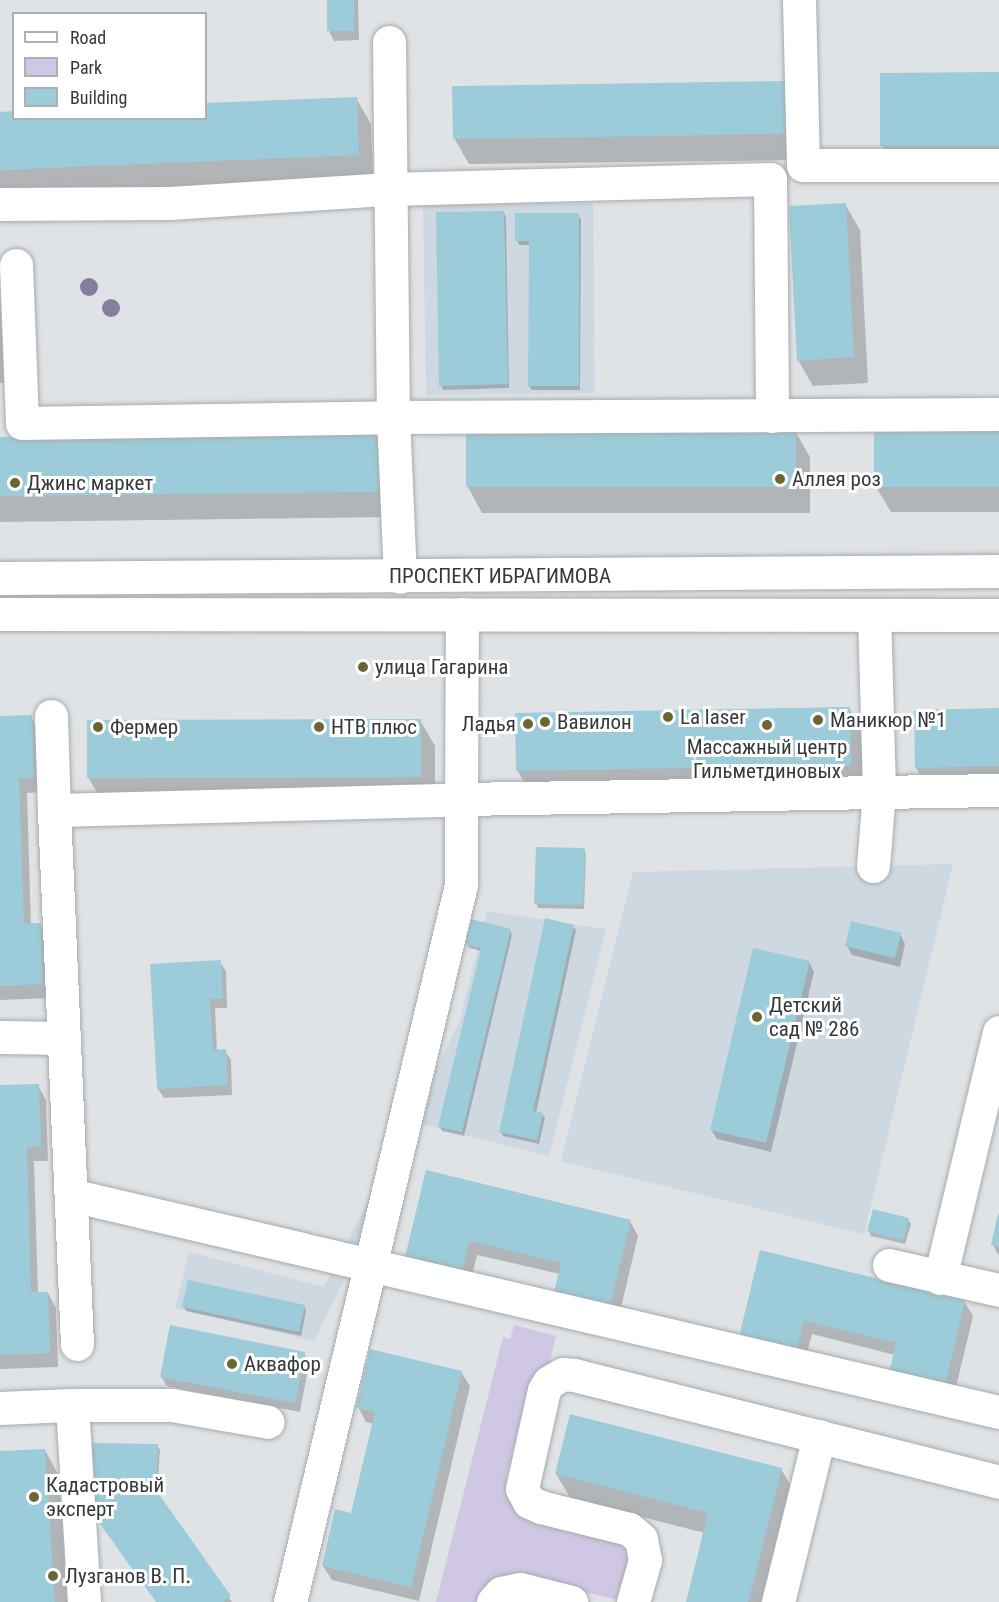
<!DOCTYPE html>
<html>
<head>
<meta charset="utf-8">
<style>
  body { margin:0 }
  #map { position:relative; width:999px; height:1602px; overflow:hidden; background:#dfe3e6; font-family:"Roboto Condensed",sans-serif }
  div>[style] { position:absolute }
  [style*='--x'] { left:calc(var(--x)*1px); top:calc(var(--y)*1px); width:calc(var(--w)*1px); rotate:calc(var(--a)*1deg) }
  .built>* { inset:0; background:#ced8e0 }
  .green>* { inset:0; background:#d0c7e5 }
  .shadow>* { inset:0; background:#0003 }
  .building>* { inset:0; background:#9cccd9 }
  .roads { filter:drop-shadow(0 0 2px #a8abae) drop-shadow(0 0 2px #a8abae) }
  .minor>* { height:33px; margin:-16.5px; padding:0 16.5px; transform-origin:16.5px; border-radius:16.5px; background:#fff }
  .major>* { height:33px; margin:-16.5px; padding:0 16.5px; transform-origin:16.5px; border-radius:16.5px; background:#fff }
  .trees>* { width:18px; height:18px; margin:-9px; border-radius:50%; background:#867e9a }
  .dots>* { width:16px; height:16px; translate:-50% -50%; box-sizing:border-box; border:3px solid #fff; border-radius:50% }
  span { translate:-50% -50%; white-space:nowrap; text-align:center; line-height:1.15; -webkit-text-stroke:6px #fff; paint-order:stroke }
  .poi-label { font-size:21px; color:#363839 }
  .left { translate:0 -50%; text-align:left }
  .right { translate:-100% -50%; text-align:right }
  .street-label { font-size:21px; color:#363839 }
  .legend { position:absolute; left:12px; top:12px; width:195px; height:108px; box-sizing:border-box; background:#fff; border:2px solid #afafb0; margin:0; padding:8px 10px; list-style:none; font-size:18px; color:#363839 }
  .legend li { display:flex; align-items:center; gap:12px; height:30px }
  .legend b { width:30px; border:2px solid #afafb0 }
</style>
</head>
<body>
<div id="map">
  <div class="built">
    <i style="clip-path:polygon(593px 203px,595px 393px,426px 395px,423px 205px)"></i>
    <i style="clip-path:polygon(953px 864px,864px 1234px,561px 1161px,633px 872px)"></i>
    <i style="clip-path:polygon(487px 911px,606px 929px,549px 1156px,422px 1124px,314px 1341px,175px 1308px,189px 1252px,324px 1287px,459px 1023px)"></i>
  </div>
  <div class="green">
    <i style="clip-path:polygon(514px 1325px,556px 1336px,548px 1370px,527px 1393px,506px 1478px,508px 1490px,632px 1545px,618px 1600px,517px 1576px,483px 1591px,475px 1602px,436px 1602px,503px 1337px,510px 1339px)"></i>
  </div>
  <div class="shadow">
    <i style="clip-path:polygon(328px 0,358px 0,359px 40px,334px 41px,329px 31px)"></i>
    <i style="clip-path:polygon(999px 74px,999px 171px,897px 172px,882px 146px)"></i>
    <i style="clip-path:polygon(785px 83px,800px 160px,469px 164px,454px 138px)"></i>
    <i style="clip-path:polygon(356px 98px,371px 124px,373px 180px,0 196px,0 113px,14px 118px,206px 118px,206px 105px)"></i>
    <i style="clip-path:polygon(845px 204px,860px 230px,868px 383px,813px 386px,798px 360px)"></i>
    <i style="clip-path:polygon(504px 213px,506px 217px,509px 388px,443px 390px,441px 385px)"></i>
    <i style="clip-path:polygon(578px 215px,581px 219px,580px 390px,532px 390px,529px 386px,530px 245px,519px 245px,517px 240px)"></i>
    <i style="clip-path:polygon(0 289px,4px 383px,0 383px)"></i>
    <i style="clip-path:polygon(795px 431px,810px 457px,810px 513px,482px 513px,468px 487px)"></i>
    <i style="clip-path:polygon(999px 431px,999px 512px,891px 512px,876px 487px)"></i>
    <i style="clip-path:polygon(0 439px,393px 460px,393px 517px,0 522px)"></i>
    <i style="clip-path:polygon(849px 708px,864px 734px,865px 790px,532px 796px,517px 770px)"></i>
    <i style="clip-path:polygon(999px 710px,999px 792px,931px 793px,916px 768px)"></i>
    <i style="clip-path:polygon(31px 717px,39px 731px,41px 792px,27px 793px,31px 925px,40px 925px,48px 939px,51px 998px,0 1000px,0 718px)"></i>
    <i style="clip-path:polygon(420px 720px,435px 746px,435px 802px,103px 803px,88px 777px)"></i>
    <i style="clip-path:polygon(584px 850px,586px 854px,584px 909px,538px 908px,536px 903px)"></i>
    <i style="clip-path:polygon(573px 926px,576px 930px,536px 1113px,542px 1114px,545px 1118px,539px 1144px,503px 1136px,500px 1131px)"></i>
    <i style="clip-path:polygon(510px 930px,512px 935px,464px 1136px,442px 1131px,439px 1126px,482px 951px,469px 948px,467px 944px)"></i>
    <i style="clip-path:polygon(900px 934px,905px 944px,900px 967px,852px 955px,847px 946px)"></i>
    <i style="clip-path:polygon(220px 962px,226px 971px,227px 1008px,215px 1008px,217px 1051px,225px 1051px,231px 1060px,232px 1095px,164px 1098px,158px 1089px)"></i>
    <i style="clip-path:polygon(809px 962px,814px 972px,771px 1152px,717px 1139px,711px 1129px)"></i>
    <i style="clip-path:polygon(38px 1085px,46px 1100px,48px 1161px,34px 1161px,38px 1294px,48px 1293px,56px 1308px,58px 1367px,0 1369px,0 1087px)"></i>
    <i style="clip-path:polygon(427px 1172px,630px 1221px,638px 1236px,617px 1324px,560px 1274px,477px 1255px,469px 1289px)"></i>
    <i style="clip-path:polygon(999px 1216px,999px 1256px,993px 1245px)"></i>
    <i style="clip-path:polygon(908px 1219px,911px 1224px,905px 1244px,871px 1236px,869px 1231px)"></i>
    <i style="clip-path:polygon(761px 1252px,964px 1301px,973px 1316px,952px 1404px,895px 1355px,812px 1334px,803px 1369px)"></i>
    <i style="clip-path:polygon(304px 1306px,306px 1311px,301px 1336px,186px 1311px,184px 1307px)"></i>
    <i style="clip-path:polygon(304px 1353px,309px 1363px,300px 1412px,167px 1386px,161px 1376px)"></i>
    <i style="clip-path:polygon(461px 1372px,470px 1386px,419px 1601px,332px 1580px,323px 1566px,352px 1515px,374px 1424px,366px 1422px,358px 1407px)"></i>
    <i style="clip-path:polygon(157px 1446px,160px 1450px,157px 1495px,232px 1602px,157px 1602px,95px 1515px)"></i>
    <i style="clip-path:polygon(45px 1450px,59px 1476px,67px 1602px,0 1602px,0 1453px)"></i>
    <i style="clip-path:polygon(781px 1469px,796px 1495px,769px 1602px,688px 1602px,705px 1533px,571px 1499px,556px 1474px)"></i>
  </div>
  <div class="building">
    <i style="clip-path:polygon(327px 0,354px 0,354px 31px,327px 31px)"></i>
    <i style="clip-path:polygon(999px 72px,999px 146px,880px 146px,880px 73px)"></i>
    <i style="clip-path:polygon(786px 81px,786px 134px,453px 139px,452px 86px)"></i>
    <i style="clip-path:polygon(357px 97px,359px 155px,0 170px,0 112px,14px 111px,14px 118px,206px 118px,206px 103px)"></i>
    <i style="clip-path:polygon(846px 203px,854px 357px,797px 361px,789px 206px)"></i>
    <i style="clip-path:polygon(504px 211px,508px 384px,439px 386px,436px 212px)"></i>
    <i style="clip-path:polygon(515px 213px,579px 213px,579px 386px,528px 386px,529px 241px,515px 241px)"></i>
    <i style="clip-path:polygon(466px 430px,796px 430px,796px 487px,466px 487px)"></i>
    <i style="clip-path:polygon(874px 430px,999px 430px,999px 487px,874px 487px)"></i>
    <i style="clip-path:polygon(379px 433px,379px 492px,0 496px,0 437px)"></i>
    <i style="clip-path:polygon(850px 707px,851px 765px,516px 771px,515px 713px)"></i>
    <i style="clip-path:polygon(999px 708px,999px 766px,915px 768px,914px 710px)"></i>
    <i style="clip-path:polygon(32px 715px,34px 778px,19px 778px,24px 923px,41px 923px,43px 984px,0 986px,0 716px)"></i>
    <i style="clip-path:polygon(421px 719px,421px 777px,87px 778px,87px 720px)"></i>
    <i style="clip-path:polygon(536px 847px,585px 848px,583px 905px,534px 904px)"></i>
    <i style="clip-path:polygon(545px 918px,574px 925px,533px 1111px,543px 1113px,537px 1140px,499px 1132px)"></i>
    <i style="clip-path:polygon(471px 919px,511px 929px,462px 1132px,438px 1127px,481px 948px,465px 944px)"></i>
    <i style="clip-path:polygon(851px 921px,901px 933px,895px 958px,845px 946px)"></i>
    <i style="clip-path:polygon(753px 948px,810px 961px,766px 1143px,710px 1130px)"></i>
    <i style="clip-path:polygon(221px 960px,223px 999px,210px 999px,213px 1050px,226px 1049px,228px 1085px,157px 1089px,150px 964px)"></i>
    <i style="clip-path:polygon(39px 1084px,41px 1147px,27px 1147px,31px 1292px,48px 1292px,50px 1353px,0 1355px,0 1085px)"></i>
    <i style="clip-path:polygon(426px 1170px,631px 1220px,609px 1310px,553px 1297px,561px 1263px,469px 1241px,461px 1275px,404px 1261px)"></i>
    <i style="clip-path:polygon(873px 1209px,909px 1218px,903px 1240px,867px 1231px)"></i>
    <i style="clip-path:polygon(998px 1214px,999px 1214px,999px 1247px,991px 1245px)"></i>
    <i style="clip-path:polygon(760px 1250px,965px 1300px,944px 1390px,888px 1377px,896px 1343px,804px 1321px,795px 1355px,738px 1341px)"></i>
    <i style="clip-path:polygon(188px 1280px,305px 1305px,299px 1332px,182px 1307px)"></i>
    <i style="clip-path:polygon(170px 1325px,305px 1352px,295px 1403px,160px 1377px)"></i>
    <i style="clip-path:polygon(370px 1349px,462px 1371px,411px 1587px,322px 1566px,335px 1509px,351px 1513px,375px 1412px,356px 1408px)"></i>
    <i style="clip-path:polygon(570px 1414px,782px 1468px,748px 1602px,686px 1602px,708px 1513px,555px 1474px)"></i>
    <i style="clip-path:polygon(92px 1443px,158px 1444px,156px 1490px,231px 1596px,223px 1602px,156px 1602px,90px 1510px)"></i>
    <i style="clip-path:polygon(45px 1449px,55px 1602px,0 1602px,0 1451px)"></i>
  </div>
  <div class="roads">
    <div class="minor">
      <i style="--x:799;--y:0;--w:165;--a:88.6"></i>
      <i style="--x:803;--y:165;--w:196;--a:0"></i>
      <i style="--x:389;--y:42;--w:375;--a:89.4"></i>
      <i style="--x:393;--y:417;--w:160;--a:87.5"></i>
      <i style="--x:0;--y:204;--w:170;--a:-0.3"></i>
      <i style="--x:170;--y:203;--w:219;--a:-3.7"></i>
      <i style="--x:389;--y:189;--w:381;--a:-1.5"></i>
      <i style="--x:770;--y:179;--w:237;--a:89.5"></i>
      <i style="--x:16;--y:265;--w:158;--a:87.8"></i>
      <i style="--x:22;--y:423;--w:371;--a:-0.9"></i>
      <i style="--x:393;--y:417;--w:606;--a:-0.28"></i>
      <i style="--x:51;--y:716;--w:94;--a:88.2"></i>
      <i style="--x:873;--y:866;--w:75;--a:-85.4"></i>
      <i style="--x:879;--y:791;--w:176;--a:-91.6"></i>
      <i style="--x:0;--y:1037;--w:63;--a:0.9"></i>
      <i style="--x:71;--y:1195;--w:953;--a:13.16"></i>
      <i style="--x:889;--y:1265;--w:113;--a:12.8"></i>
      <i style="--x:940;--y:1278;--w:253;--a:-76.5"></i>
      <i style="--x:77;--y:1344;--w:534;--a:-92.47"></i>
      <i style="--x:54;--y:810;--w:407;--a:-1.5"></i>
      <i style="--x:461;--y:799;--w:185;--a:-89.7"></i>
      <i style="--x:72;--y:1405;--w:100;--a:0"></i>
      <i style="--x:172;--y:1405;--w:97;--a:10"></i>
      <i style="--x:0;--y:1408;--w:72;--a:-2.4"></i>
      <i style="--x:72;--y:1405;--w:197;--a:86.5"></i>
      <i style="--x:290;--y:1602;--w:737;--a:-76.59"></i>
      <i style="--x:461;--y:885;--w:86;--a:-90"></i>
      <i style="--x:461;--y:799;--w:538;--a:-0.96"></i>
      <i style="--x:493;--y:1602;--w:12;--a:-48"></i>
      <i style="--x:501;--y:1593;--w:19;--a:-12"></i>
      <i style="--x:520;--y:1589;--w:53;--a:14.3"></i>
      <i style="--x:633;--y:1602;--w:44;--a:-74.1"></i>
      <i style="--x:645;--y:1560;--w:21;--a:-101"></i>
      <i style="--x:641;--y:1539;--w:16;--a:-140"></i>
      <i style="--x:629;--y:1529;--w:91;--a:-166"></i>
      <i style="--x:541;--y:1507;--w:13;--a:-157"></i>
      <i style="--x:529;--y:1502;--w:15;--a:-118"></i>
      <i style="--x:522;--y:1489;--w:101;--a:-77.5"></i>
      <i style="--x:544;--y:1390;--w:9;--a:-58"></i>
      <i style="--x:549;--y:1382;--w:16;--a:-30"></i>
      <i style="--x:563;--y:1374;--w:11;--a:5"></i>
      <i style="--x:574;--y:1375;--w:438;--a:14.1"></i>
      <i style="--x:778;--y:1602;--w:171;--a:-76.1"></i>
    </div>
    <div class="major">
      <i style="--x:0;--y:578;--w:999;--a:-0.4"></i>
      <i style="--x:0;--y:614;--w:999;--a:0.06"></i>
    </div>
  </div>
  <div class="trees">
    <i style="left:89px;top:287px"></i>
    <i style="left:111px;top:308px"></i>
  </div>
  <div class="dots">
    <i style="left:780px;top:479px;background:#6a6633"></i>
    <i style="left:15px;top:483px;background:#6a6633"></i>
    <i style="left:363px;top:667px;background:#6a6633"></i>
    <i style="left:668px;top:717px;background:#6a6633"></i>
    <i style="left:818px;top:720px;background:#6a6633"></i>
    <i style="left:545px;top:722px;background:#6a6633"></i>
    <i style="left:528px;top:724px;background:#6a6633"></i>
    <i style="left:767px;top:725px;background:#6a6633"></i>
    <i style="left:98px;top:727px;background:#6a6633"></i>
    <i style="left:319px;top:727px;background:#6a6633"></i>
    <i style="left:757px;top:1017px;background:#6a6633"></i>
    <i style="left:232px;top:1364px;background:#6a6633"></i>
    <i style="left:34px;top:1497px;background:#6a6633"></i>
    <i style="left:53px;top:1576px;background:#6a6633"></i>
  </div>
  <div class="poi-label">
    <span class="left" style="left:792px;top:479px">Аллея роз</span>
    <span class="left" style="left:27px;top:483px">Джинс маркет</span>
    <span class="left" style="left:375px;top:667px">улица Гагарина</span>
    <span class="left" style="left:680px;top:717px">La laser</span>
    <span class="left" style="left:830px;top:720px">Маникюр №1</span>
    <span class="left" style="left:557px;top:722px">Вавилон</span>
    <span class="right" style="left:516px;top:724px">Ладья</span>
    <span class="left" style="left:110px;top:727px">Фермер</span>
    <span class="left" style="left:331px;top:727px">НТВ плюс</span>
    <span style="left:767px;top:759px">Массажный центр<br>Гильметдиновых</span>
    <span class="left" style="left:769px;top:1017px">Детский<br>сад № 286</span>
    <span class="left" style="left:244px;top:1364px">Аквафор</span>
    <span class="left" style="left:46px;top:1497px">Кадастровый<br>эксперт</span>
    <span class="left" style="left:65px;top:1576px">Лузганов В. П.</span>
  </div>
  <div class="street-label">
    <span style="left:500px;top:576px">ПРОСПЕКТ ИБРАГИМОВА</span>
  </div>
  <ul class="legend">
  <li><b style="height:8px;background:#fff"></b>Road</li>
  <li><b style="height:16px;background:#d0c7e5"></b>Park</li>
  <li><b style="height:16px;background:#9cccd9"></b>Building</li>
  </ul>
</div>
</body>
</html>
